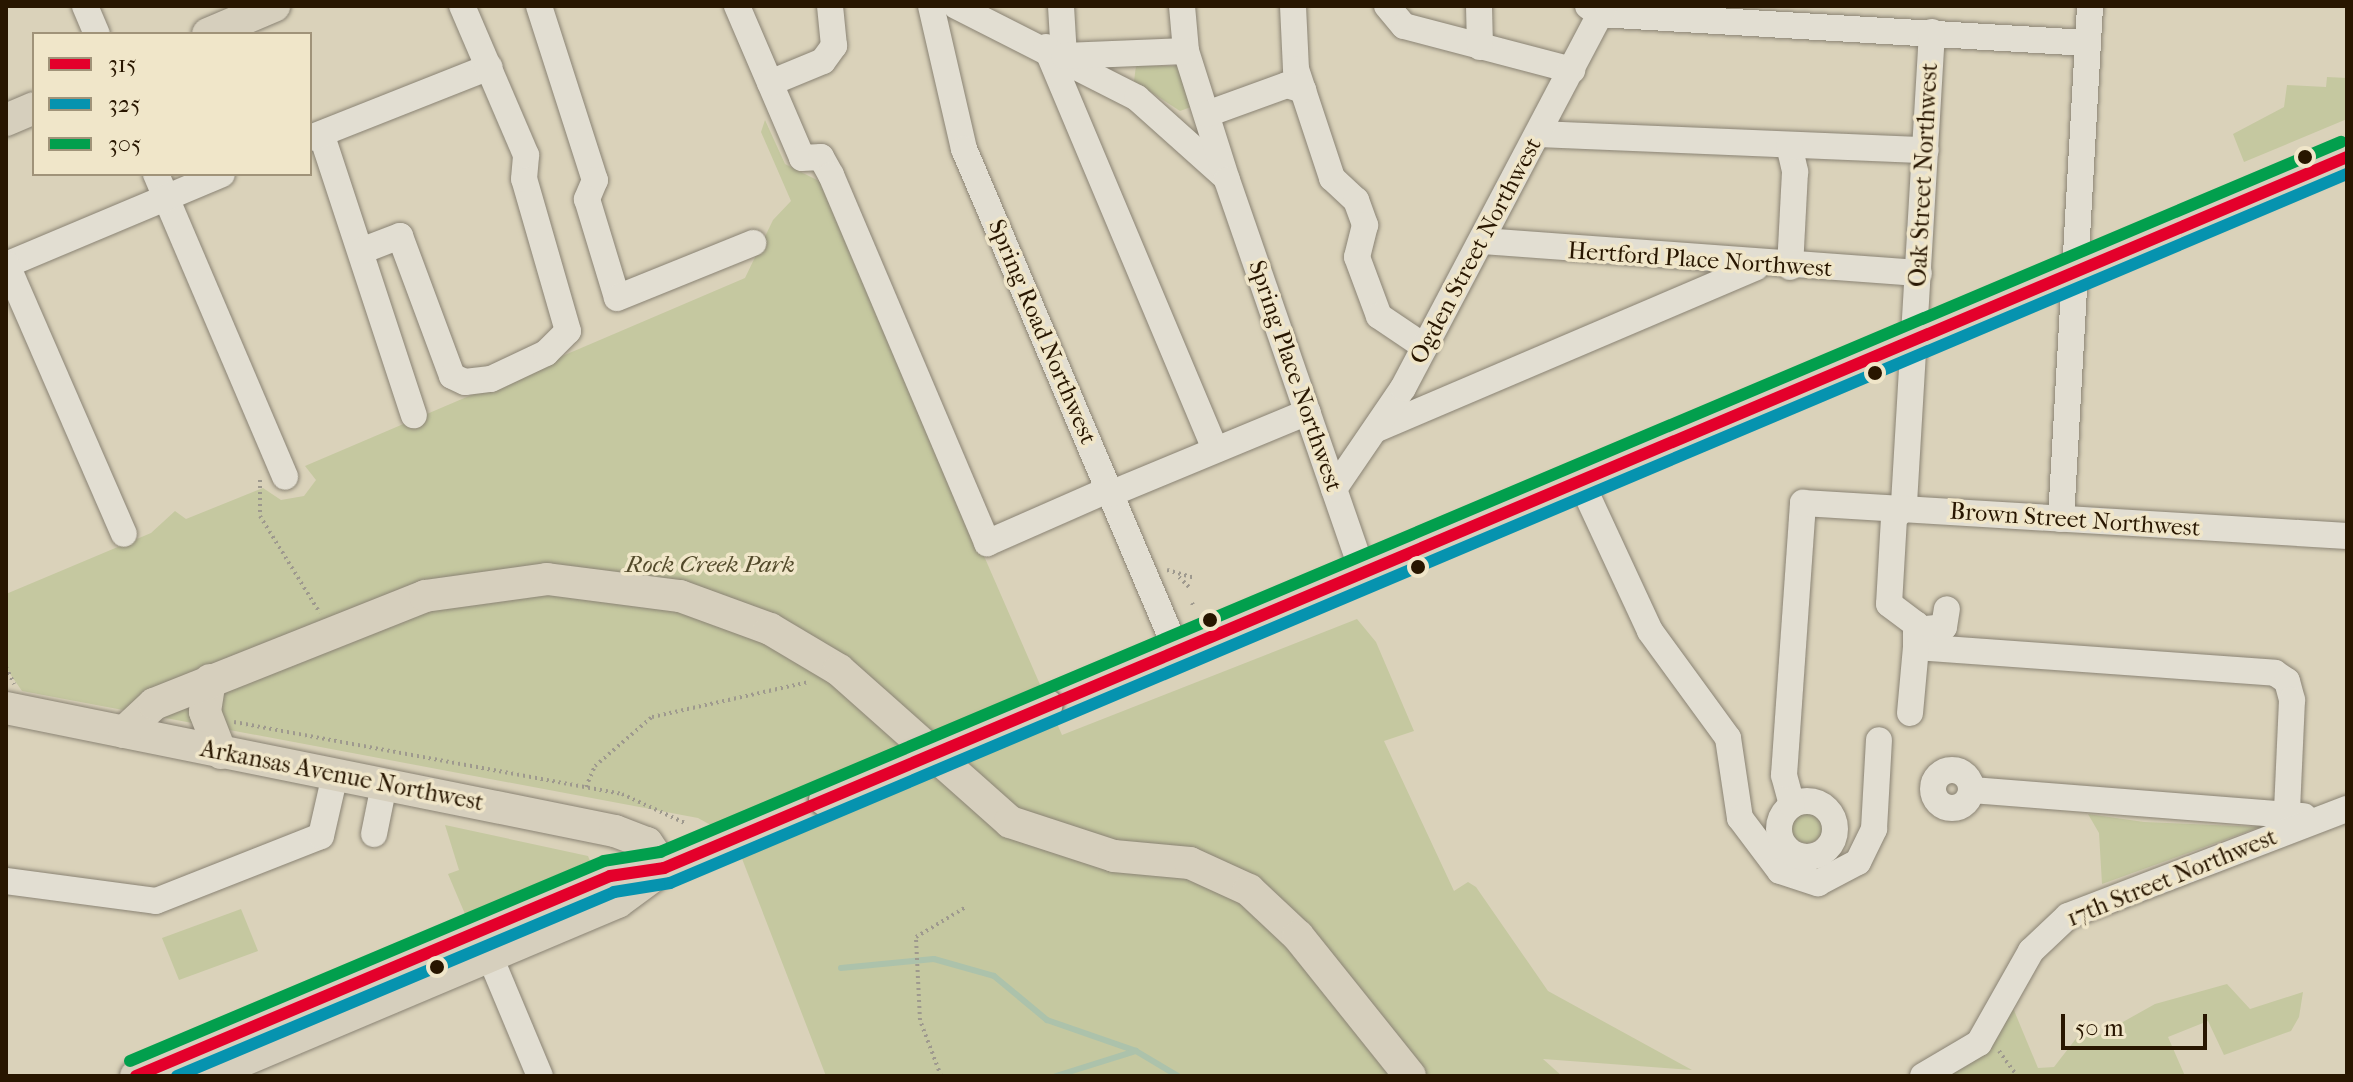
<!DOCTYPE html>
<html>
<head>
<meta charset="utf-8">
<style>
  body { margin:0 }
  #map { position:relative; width:2353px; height:1082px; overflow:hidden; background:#dad2ba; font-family:"IM FELL French Canon",serif }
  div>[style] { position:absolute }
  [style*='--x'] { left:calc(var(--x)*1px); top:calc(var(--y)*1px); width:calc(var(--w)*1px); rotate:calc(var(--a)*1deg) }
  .green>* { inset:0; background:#c5c8a0 }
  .round { border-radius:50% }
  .stream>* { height:6px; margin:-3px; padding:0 3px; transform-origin:3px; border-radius:3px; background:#acc2ab }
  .path>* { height:4px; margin-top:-2px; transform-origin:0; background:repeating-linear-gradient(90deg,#9e998e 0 2px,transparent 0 6px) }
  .roads { filter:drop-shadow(0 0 2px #8a8374) drop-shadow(0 0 2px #8a8374) }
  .minor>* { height:26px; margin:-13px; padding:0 13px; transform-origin:13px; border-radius:13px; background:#e2ded2 }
  .minor>.ring { margin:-13px; padding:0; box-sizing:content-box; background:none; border:26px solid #e2ded2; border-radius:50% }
  .major>* { height:32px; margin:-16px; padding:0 16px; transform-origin:16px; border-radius:16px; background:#d6cfbd }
  .bridges { filter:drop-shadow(0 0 2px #716a5b) drop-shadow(0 0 2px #716a5b) }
  .major-bridge>* { height:32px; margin:-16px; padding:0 16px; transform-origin:16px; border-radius:16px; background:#d6cfbd }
  .bus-1>* { height:12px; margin:-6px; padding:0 6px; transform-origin:6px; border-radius:6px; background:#e4002b }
  .bus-2>* { height:12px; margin:-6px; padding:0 6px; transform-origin:6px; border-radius:6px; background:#0693af }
  .bus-3>* { height:12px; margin:-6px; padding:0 6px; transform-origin:6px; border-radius:6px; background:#029f4d }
  .dots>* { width:22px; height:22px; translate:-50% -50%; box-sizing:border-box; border:4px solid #f0e6c9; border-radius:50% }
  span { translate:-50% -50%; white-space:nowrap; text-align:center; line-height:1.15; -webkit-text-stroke:7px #f0e6c9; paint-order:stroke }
  .street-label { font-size:24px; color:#281600 }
  .park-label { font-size:24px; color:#52492a; font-style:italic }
  .frame { position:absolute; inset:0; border:8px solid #281600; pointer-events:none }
  .legend { position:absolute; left:32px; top:32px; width:280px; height:144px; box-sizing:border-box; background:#f0e6c9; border:2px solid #a09379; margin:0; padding:10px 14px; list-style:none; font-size:24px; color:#281600 }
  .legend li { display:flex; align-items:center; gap:16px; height:40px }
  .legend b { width:40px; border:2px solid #a09379 }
  .scale { position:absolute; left:2061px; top:1014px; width:146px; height:36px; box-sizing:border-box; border:4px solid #281600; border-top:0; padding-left:10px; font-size:24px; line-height:28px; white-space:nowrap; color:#281600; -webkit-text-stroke:6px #f0e6c9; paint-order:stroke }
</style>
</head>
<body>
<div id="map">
  <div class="green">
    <i style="clip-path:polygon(1136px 66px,1179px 66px,1191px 107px,1180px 111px,1134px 81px)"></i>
    <i style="clip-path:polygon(2327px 77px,2347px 78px,2347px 119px,2244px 162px,2233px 134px,2284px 107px,2287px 85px,2326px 87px)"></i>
    <i style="clip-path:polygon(765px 120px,785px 164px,821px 182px,1062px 735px,1357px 619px,1376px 642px,1414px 731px,1384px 741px,1454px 891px,1468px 882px,1476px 887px,1548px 991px,1692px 1070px,1543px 1059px,1562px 1076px,826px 1076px,734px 838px,698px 818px,22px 691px,6px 668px,6px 594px,151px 533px,175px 511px,186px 519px,263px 488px,281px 500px,304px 496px,316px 480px,305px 466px,745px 278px,773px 220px,791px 201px,761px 132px)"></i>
    <i class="round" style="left:1791px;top:811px;width:32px;height:32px"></i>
    <i style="clip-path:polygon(2088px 814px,2144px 822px,2260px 827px,2102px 884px,2099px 833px)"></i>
    <i style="clip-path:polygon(445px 825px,588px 856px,590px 861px,465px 914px,448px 874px,459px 870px)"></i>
    <i style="clip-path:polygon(241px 909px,258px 951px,179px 980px,162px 938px)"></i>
    <i style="clip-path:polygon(2227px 984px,2250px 1009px,2303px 992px,2299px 1017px,2291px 1031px,2224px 1055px,2208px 1021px,2168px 1037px,2185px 1076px,1944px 1076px,2013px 1008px,2038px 1068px,2054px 1067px,2078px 1036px,2096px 1037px,2155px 1004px)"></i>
  </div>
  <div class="stream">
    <i style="--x:841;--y:968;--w:93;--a:-5.5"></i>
    <i style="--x:934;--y:959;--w:62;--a:15.8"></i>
    <i style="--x:994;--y:976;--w:69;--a:39.7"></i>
    <i style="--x:1047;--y:1020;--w:94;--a:19.2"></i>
    <i style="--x:1136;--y:1051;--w:49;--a:30.8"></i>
    <i style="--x:1056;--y:1076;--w:84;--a:-17.4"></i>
  </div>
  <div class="path">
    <i style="--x:260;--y:480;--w:36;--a:90"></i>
    <i style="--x:260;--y:516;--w:114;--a:58.3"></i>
    <i style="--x:1167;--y:570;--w:29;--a:16"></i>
    <i style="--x:1179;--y:577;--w:17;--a:45"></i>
    <i style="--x:1192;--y:603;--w:2;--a:63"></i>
    <i style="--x:6;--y:667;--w:19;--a:65"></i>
    <i style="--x:234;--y:722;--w:395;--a:10.5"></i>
    <i style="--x:622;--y:794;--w:69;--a:24.7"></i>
    <i style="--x:586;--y:787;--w:23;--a:-67"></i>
    <i style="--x:595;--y:766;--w:75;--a:-40.7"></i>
    <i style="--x:652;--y:717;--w:160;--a:-12.6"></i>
    <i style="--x:1999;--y:1051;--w:31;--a:54"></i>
    <i style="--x:941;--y:1076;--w:60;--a:-110.6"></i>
    <i style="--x:920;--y:1020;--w:83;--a:-92.8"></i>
    <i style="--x:916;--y:937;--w:58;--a:-31"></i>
  </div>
  <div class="roads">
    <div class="minor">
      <i style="--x:85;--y:6;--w:30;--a:67"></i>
      <i style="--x:539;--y:6;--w:183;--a:72.2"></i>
      <i style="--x:595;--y:180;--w:21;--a:113"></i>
      <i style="--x:587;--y:199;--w:103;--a:73.1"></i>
      <i style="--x:617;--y:298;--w:147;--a:-22"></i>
      <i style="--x:737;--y:6;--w:165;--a:66.8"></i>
      <i style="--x:802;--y:158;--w:19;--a:-3"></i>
      <i style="--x:821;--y:157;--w:21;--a:61"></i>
      <i style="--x:831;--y:175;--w:400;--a:67"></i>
      <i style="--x:987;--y:543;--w:132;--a:-23.7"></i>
      <i style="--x:931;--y:6;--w:147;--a:77"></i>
      <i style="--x:964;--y:149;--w:545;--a:67.01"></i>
      <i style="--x:956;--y:6;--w:203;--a:26.9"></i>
      <i style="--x:1137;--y:98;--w:114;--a:41.8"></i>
      <i style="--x:1061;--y:6;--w:50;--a:86.6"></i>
      <i style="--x:1182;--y:6;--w:45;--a:84.9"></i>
      <i style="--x:1186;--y:51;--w:135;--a:72.4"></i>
      <i style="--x:1227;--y:180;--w:415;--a:70.9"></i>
      <i style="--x:1293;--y:6;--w:63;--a:87.3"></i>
      <i style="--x:1296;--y:69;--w:115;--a:71.7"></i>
      <i style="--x:1332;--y:178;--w:33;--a:43"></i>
      <i style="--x:1356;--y:200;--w:27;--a:70"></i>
      <i style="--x:1365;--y:225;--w:33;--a:104"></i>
      <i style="--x:1357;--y:257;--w:63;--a:69.6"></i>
      <i style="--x:1379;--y:316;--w:55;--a:34"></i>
      <i style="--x:1387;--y:6;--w:26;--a:50"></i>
      <i style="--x:1404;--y:26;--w:174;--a:14.7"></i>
      <i style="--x:1479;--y:6;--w:41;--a:88.6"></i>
      <i style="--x:1588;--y:6;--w:14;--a:36"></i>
      <i style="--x:1599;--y:14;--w:490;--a:3.4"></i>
      <i style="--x:1932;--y:32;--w:477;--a:93.4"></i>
      <i style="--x:1904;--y:508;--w:14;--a:135"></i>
      <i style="--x:1894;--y:518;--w:86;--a:93.3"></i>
      <i style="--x:1889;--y:604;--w:34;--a:37"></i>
      <i style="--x:1916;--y:624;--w:23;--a:90"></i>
      <i style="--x:1916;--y:647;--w:360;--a:4.1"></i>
      <i style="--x:2275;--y:673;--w:14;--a:34"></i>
      <i style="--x:2287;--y:681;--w:20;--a:75"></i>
      <i style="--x:2292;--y:700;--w:112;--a:92.6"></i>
      <i style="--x:1046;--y:47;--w:437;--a:67.2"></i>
      <i style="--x:1064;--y:56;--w:122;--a:-2.3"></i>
      <i style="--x:770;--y:83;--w:57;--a:-22.5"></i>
      <i style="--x:823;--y:61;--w:19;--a:-54"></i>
      <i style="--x:834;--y:46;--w:40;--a:-95.7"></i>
      <i style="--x:1207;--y:114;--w:85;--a:-19.9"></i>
      <i style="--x:1287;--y:85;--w:17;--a:17"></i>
      <i style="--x:1538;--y:134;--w:388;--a:2.4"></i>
      <i style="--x:322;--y:136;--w:294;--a:71.8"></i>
      <i style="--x:310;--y:138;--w:193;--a:-21.6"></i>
      <i style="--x:1789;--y:145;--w:28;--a:77"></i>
      <i style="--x:1795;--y:172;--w:95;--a:93"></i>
      <i style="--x:156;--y:174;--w:329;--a:66.9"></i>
      <i style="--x:1482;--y:241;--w:438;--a:4.2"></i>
      <i style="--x:361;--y:251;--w:42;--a:-21"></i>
      <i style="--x:400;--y:236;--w:149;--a:69.6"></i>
      <i style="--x:452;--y:376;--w:14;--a:25"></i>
      <i style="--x:465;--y:382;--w:26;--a:-7"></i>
      <i style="--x:491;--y:379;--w:61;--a:-25.3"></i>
      <i style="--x:546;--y:353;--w:31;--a:-45"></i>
      <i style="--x:568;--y:331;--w:158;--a:-106.1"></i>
      <i style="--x:524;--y:179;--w:24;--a:-85"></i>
      <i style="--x:526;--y:155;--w:162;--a:-113.2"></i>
      <i style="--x:6;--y:265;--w:234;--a:-22.8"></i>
      <i style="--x:7;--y:265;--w:293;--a:66.5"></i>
      <i style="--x:1377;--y:429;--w:412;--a:-23.1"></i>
      <i style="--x:1580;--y:480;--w:166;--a:65.1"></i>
      <i style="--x:1650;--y:631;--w:132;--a:53.9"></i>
      <i style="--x:1728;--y:738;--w:81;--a:81.5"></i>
      <i style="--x:1740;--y:818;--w:66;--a:53"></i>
      <i style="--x:1780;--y:871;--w:40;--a:18"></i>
      <i style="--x:1818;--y:883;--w:45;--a:-27.7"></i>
      <i style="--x:1858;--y:862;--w:37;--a:-64"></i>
      <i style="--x:1874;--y:829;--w:89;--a:-86.8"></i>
      <i style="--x:1334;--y:489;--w:122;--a:-55.7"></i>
      <i style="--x:1403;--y:388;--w:432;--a:-62.2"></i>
      <i style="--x:1110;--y:494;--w:214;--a:-22.5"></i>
      <i style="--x:2061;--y:519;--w:514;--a:-86.76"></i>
      <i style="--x:1916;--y:630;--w:28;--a:-6"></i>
      <i style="--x:1944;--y:627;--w:18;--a:-81"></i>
      <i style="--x:1910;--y:713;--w:66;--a:-84.8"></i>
      <i class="ring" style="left:1933px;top:770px;width:12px;height:12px"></i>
      <i style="--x:1972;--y:790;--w:333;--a:4.5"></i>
      <i class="ring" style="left:1779px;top:801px;width:30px;height:30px"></i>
      <i style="--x:1792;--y:805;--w:31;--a:-105"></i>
      <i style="--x:1784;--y:775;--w:273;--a:-86"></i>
      <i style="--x:1803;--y:503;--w:545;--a:3.47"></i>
      <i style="--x:374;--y:834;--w:50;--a:-78.5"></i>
      <i style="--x:6;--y:881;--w:151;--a:7.6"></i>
      <i style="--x:156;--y:901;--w:177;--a:-21.5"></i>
      <i style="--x:321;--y:836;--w:63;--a:-77.1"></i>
      <i style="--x:483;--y:940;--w:147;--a:67.3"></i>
      <i style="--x:1923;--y:1076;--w:65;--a:-30.5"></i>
      <i style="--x:1979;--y:1043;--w:106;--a:-60.5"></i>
      <i style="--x:2031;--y:951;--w:51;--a:-43.4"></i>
      <i style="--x:2068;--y:916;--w:299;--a:-21"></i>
    </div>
    <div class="major">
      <i style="--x:208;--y:34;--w:72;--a:-23"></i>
      <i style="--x:6;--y:120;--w:30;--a:-23"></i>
      <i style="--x:210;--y:680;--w:32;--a:99"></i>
      <i style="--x:205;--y:712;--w:44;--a:68.7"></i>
      <i style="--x:1047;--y:705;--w:1411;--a:-22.86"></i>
      <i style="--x:6;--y:708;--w:621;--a:11.42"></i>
      <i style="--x:615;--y:831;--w:34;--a:21"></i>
      <i style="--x:647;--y:843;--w:30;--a:56"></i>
      <i style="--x:124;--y:732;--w:41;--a:-43"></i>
      <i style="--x:154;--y:704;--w:292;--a:-21.7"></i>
      <i style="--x:425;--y:596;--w:123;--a:-7.9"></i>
      <i style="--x:547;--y:579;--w:134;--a:7.3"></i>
      <i style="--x:680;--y:596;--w:96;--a:20.1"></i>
      <i style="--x:770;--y:629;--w:80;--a:30.7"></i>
      <i style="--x:839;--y:670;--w:229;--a:41.6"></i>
      <i style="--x:1010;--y:822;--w:109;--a:18.1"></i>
      <i style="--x:1114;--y:856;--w:76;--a:5.3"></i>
      <i style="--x:1190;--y:863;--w:65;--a:24.6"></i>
      <i style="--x:1249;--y:890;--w:67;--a:43.2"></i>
      <i style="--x:1298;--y:936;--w:179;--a:51.3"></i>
      <i style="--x:136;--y:1076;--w:514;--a:-22.88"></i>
      <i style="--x:610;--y:876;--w:52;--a:-8.9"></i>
      <i style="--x:206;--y:1076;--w:447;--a:-22.9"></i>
      <i style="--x:618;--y:902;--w:57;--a:-36.5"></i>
      <i style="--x:664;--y:868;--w:175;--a:-22.9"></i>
    </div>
  </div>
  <div class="bridges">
    <div class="major-bridge">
      <i style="--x:825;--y:800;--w:241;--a:-23.2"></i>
    </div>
  </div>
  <div class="bus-1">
    <i style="--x:136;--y:1076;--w:514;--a:-22.88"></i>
    <i style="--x:610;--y:876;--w:55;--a:-8.4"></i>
    <i style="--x:664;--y:868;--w:1827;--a:-22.9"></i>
  </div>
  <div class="bus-2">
    <i style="--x:177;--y:1076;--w:474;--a:-22.8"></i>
    <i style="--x:614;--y:892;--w:57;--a:-9.1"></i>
    <i style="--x:670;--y:883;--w:1821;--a:-22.92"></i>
  </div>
  <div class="bus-3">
    <i style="--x:130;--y:1061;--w:514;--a:-22.88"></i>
    <i style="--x:604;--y:861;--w:57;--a:-9.1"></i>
    <i style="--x:660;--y:852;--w:1825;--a:-22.9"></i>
  </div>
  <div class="dots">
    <i style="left:2305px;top:157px;background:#281600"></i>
    <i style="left:1875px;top:373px;background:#281600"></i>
    <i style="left:1418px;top:567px;background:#281600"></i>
    <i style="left:1210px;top:620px;background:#281600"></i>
    <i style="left:437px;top:967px;background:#281600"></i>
  </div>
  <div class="street-label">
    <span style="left:1924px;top:175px;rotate:-87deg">Oak Street Northwest</span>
    <span style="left:1476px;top:251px;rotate:-62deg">Ogden Street Northwest</span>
    <span style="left:1700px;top:260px;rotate:4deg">Hertford Place Northwest</span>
    <span style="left:1042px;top:332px;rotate:67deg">Spring Road Northwest</span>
    <span style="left:1295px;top:376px;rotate:71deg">Spring Place Northwest</span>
    <span style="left:2075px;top:520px;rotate:4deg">Brown Street Northwest</span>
    <span style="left:342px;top:776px;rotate:11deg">Arkansas Avenue Northwest</span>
    <span style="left:2172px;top:878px;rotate:-22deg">17th Street Northwest</span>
  </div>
  <div class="park-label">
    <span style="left:710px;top:565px">Rock Creek Park</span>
  </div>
  <div class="frame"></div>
  <ul class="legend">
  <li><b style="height:10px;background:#e4002b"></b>315</li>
  <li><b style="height:10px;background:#0693af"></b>325</li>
  <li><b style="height:10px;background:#029f4d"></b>305</li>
  </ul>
  <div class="scale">50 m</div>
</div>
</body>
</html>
